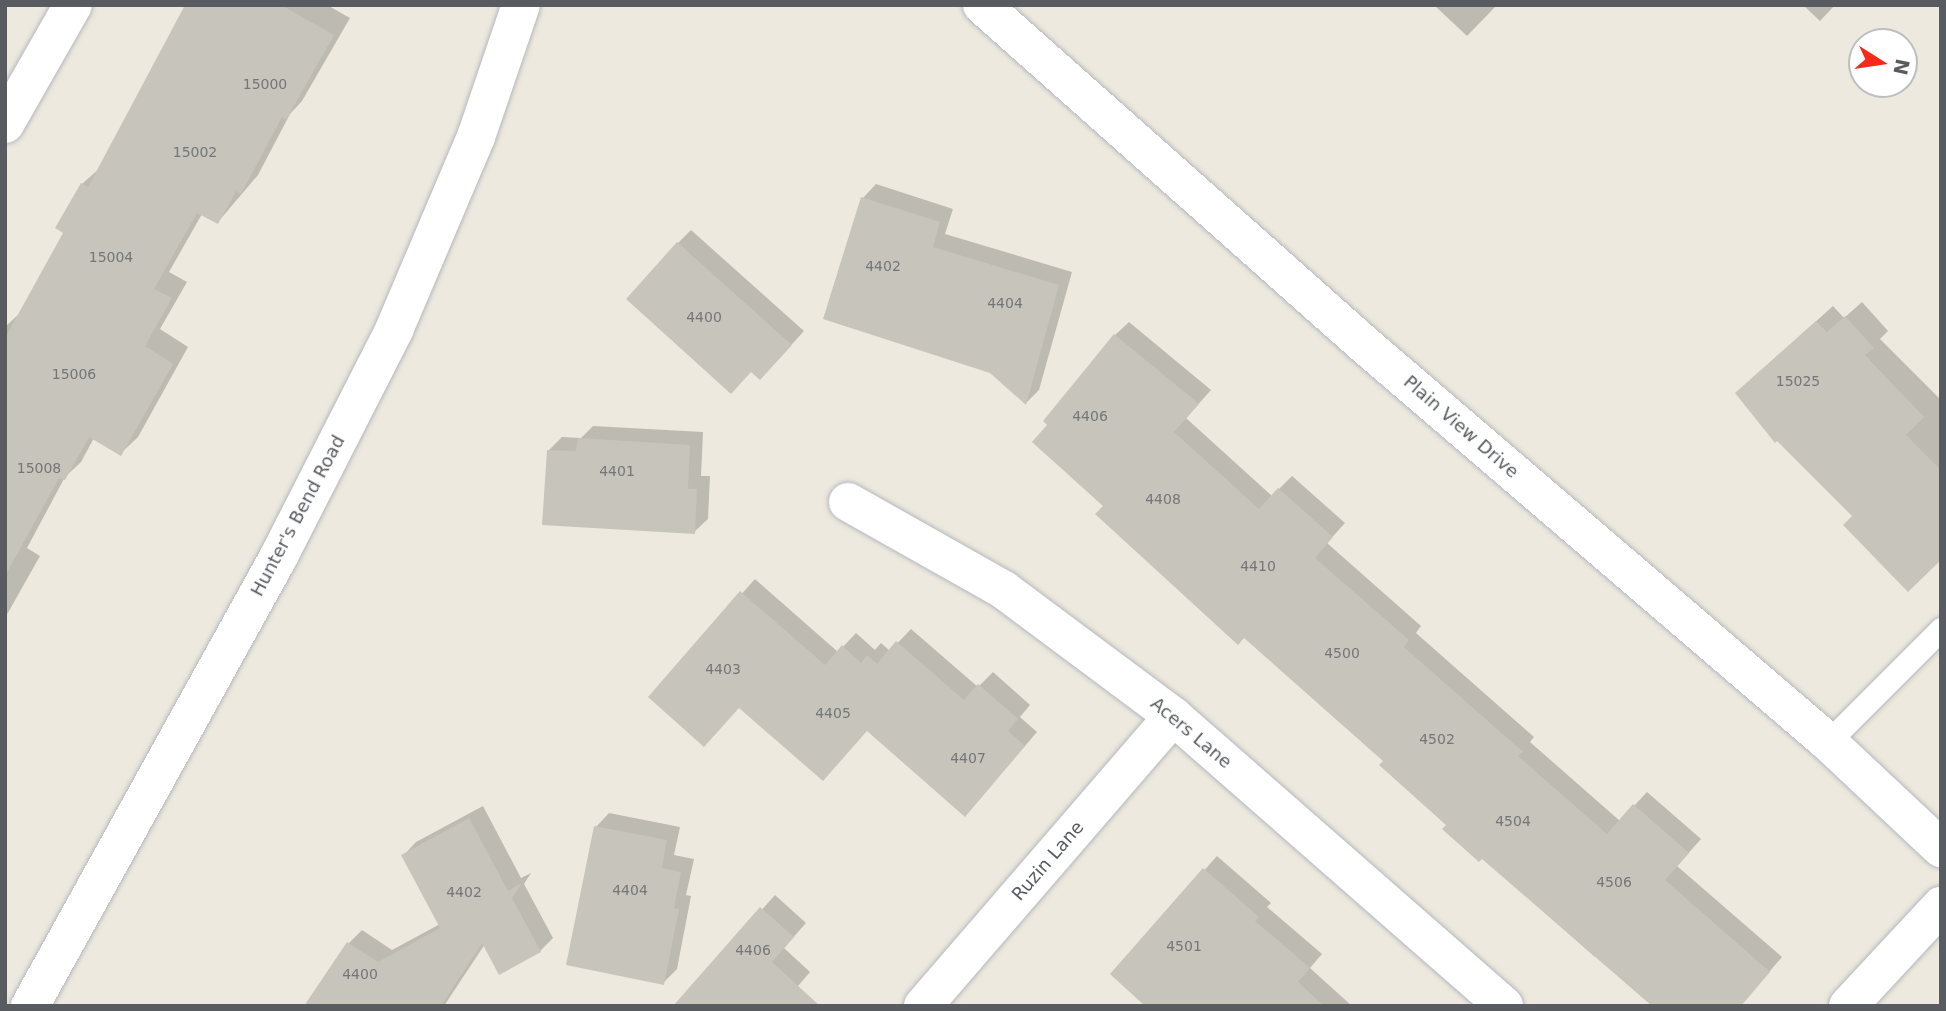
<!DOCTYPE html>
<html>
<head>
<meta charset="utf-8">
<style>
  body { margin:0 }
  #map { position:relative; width:1946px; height:1011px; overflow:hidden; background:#ede9de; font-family:"DejaVu Sans",sans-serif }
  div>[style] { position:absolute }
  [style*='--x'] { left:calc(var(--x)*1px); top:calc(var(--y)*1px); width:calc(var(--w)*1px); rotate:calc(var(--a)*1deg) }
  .shadow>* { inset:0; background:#0003 }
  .building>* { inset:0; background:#c7c4bc }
  .roads { filter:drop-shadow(0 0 2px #b5b8bd) drop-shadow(0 0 2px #b5b8bd) }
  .service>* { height:23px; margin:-11.5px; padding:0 11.5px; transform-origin:11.5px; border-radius:11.5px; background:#fff }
  .minor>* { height:38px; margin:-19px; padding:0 19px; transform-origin:19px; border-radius:19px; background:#fff }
  .tertiary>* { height:38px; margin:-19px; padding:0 19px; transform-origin:19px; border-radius:19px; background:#fff }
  span { translate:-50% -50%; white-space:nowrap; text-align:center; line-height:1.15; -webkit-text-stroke:6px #fff; paint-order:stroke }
  .number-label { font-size:14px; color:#747678 }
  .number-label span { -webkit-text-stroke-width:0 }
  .street-label { font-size:18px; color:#585c61 }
  .frame { position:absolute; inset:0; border:7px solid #585c61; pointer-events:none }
  .north { position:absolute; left:1848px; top:28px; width:70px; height:70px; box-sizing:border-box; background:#fff; border:2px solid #bcbec0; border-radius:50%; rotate:102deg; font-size:19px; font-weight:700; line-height:28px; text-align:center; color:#585c61 }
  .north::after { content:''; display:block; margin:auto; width:24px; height:32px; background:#f7291a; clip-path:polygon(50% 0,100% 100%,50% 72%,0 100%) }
</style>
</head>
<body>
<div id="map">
  <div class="shadow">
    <i style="clip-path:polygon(187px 5px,327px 5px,350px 18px,302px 101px,290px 114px,258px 175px,218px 222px,202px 214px,169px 272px,187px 282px,160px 329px,188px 347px,138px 437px,121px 453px,94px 438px,81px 462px,65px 477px,27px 548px,40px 556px,5px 618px,5px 327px,20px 313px,65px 233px,82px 184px,100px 168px)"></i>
    <i style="clip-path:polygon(1434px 5px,1497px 5px,1467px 36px)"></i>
    <i style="clip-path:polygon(1803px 5px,1835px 5px,1820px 21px)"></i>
    <i style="clip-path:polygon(876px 184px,953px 209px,945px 234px,1072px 272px,1039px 390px,1026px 403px,863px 198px)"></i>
    <i style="clip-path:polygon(691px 230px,804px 331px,774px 364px,751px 370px,678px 243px)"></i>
    <i style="clip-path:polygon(1862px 302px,1888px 331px,1880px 339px,1941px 400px,1941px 558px,1854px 516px,1754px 377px,1833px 306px,1844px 318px)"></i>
    <i style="clip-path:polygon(1129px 322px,1211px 390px,1186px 418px,1272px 496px,1292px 476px,1345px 523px,1327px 543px,1421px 626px,1416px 633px,1534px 737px,1530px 742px,1620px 821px,1647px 792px,1701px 839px,1677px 866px,1782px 957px,1740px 1006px,1597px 955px,1595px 957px,1482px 857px,1386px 761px,1105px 506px,1115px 335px)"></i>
    <i style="clip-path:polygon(593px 426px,703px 432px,701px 476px,710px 476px,708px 519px,694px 532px,549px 450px,562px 437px,581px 438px)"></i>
    <i style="clip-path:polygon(755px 579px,838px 652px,856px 633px,875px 650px,881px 643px,890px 651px,911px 629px,978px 687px,993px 672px,1030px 705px,1020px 717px,1037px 732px,978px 801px,868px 729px,740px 707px,650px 697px)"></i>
    <i style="clip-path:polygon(483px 806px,521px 878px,531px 873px,524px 884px,553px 938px,540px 951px,485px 944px,444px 1006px,306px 1006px,349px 943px,362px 930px,392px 950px,440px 924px,403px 856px,416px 842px)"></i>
    <i style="clip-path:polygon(609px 813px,680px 827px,674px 855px,694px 859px,686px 895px,691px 896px,677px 969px,663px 983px,596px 827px)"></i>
    <i style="clip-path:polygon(1217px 856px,1271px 903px,1267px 907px,1322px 954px,1310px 968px,1352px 1006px,1188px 1006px,1112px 974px)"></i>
    <i style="clip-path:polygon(775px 895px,806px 923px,784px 948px,810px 972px,781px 1006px,675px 1006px)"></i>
  </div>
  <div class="building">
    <i style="clip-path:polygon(185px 5px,281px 5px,334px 35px,286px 120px,282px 117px,241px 194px,236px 191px,218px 224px,197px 213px,154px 289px,172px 298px,145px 346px,173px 364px,121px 456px,89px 437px,65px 480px,59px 478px,5px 576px,5px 338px,63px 233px,55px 228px,81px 183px,88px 187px)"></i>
    <i style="clip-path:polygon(861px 197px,940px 222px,933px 247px,1059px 285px,1026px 405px,990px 373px,823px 319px)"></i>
    <i style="clip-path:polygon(677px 242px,792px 345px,760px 380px,751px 372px,731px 394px,626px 299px)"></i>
    <i style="clip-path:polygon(1845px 316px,1874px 348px,1865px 355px,1924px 417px,1906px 435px,1941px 470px,1941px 560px,1908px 592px,1843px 525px,1852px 516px,1777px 441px,1775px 443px,1735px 393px,1816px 321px,1827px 332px)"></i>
    <i style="clip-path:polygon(1114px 334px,1199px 404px,1174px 432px,1259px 509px,1278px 488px,1333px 537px,1315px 558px,1409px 640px,1404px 647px,1523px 752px,1518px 756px,1607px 834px,1633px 804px,1689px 853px,1665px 880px,1770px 972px,1741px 1006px,1652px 1006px,1482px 859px,1479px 862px,1442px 829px,1446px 825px,1379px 765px,1383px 761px,1244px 638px,1238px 645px,1095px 514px,1103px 506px,1032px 442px,1047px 425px,1043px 421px)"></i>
    <i style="clip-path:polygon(578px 438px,690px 445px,688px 489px,697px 489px,695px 534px,542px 525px,547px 450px,576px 451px)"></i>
    <i style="clip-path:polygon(740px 591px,825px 665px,842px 645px,861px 663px,867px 655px,877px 664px,896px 641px,964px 700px,978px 684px,1018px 719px,1008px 731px,1025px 746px,965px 817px,867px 731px,823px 781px,739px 708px,704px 747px,648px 697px)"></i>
    <i style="clip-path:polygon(469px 818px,508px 891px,522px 883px,512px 898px,541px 952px,499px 975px,482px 943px,441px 1006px,304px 1006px,347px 942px,378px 962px,440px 928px,401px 855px)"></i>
    <i style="clip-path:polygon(594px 826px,667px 840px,662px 868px,681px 872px,674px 908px,679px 909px,664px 985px,566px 965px)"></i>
    <i style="clip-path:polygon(1203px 868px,1259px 917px,1255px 921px,1310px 968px,1298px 982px,1324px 1006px,1145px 1006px,1110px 974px)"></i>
    <i style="clip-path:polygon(760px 907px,794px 937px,772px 962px,820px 1006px,673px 1006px)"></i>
  </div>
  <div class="roads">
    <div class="service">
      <i style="--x:1828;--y:742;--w:160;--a:-45"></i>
    </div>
    <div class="minor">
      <i style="--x:982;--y:5;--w:514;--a:41.61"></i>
      <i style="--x:1366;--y:346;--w:608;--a:40.6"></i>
      <i style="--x:1828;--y:742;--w:155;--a:43.2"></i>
      <i style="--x:5;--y:124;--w:137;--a:-60.3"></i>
      <i style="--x:848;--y:502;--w:179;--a:29.4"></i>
      <i style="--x:1004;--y:590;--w:211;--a:36.7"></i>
      <i style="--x:1173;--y:716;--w:440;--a:41.2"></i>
      <i style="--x:923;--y:1006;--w:383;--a:-49.2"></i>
      <i style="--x:1848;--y:1006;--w:137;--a:-47.1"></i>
    </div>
    <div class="tertiary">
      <i style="--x:30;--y:1006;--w:514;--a:-61.04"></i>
      <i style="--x:279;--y:556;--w:254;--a:-63"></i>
      <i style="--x:394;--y:330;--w:210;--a:-67"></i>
      <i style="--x:476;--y:137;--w:139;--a:-71.2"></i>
    </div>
  </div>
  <div class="number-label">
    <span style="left:265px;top:84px">15000</span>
    <span style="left:195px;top:152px">15002</span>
    <span style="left:111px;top:257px">15004</span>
    <span style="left:883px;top:266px">4402</span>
    <span style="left:1005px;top:303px">4404</span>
    <span style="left:704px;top:317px">4400</span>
    <span style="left:74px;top:374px">15006</span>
    <span style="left:1798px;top:381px">15025</span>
    <span style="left:1090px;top:416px">4406</span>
    <span style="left:39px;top:468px">15008</span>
    <span style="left:617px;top:471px">4401</span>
    <span style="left:1163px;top:499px">4408</span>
    <span style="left:1258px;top:566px">4410</span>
    <span style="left:1342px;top:653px">4500</span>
    <span style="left:723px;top:669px">4403</span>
    <span style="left:833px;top:713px">4405</span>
    <span style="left:1437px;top:739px">4502</span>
    <span style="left:968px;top:758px">4407</span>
    <span style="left:1513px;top:821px">4504</span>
    <span style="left:1614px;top:882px">4506</span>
    <span style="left:630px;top:890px">4404</span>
    <span style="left:464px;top:892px">4402</span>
    <span style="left:1184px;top:946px">4501</span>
    <span style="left:753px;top:950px">4406</span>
    <span style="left:360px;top:974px">4400</span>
  </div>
  <div class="street-label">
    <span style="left:1461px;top:427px;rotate:41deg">Plain View Drive</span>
    <span style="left:298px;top:516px;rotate:-62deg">Hunter's Bend Road</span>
    <span style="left:1191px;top:733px;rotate:40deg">Acers Lane</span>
    <span style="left:1048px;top:861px;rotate:-49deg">Ruzin Lane</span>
  </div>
  <div class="frame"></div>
  <div class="north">N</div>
</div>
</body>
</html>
